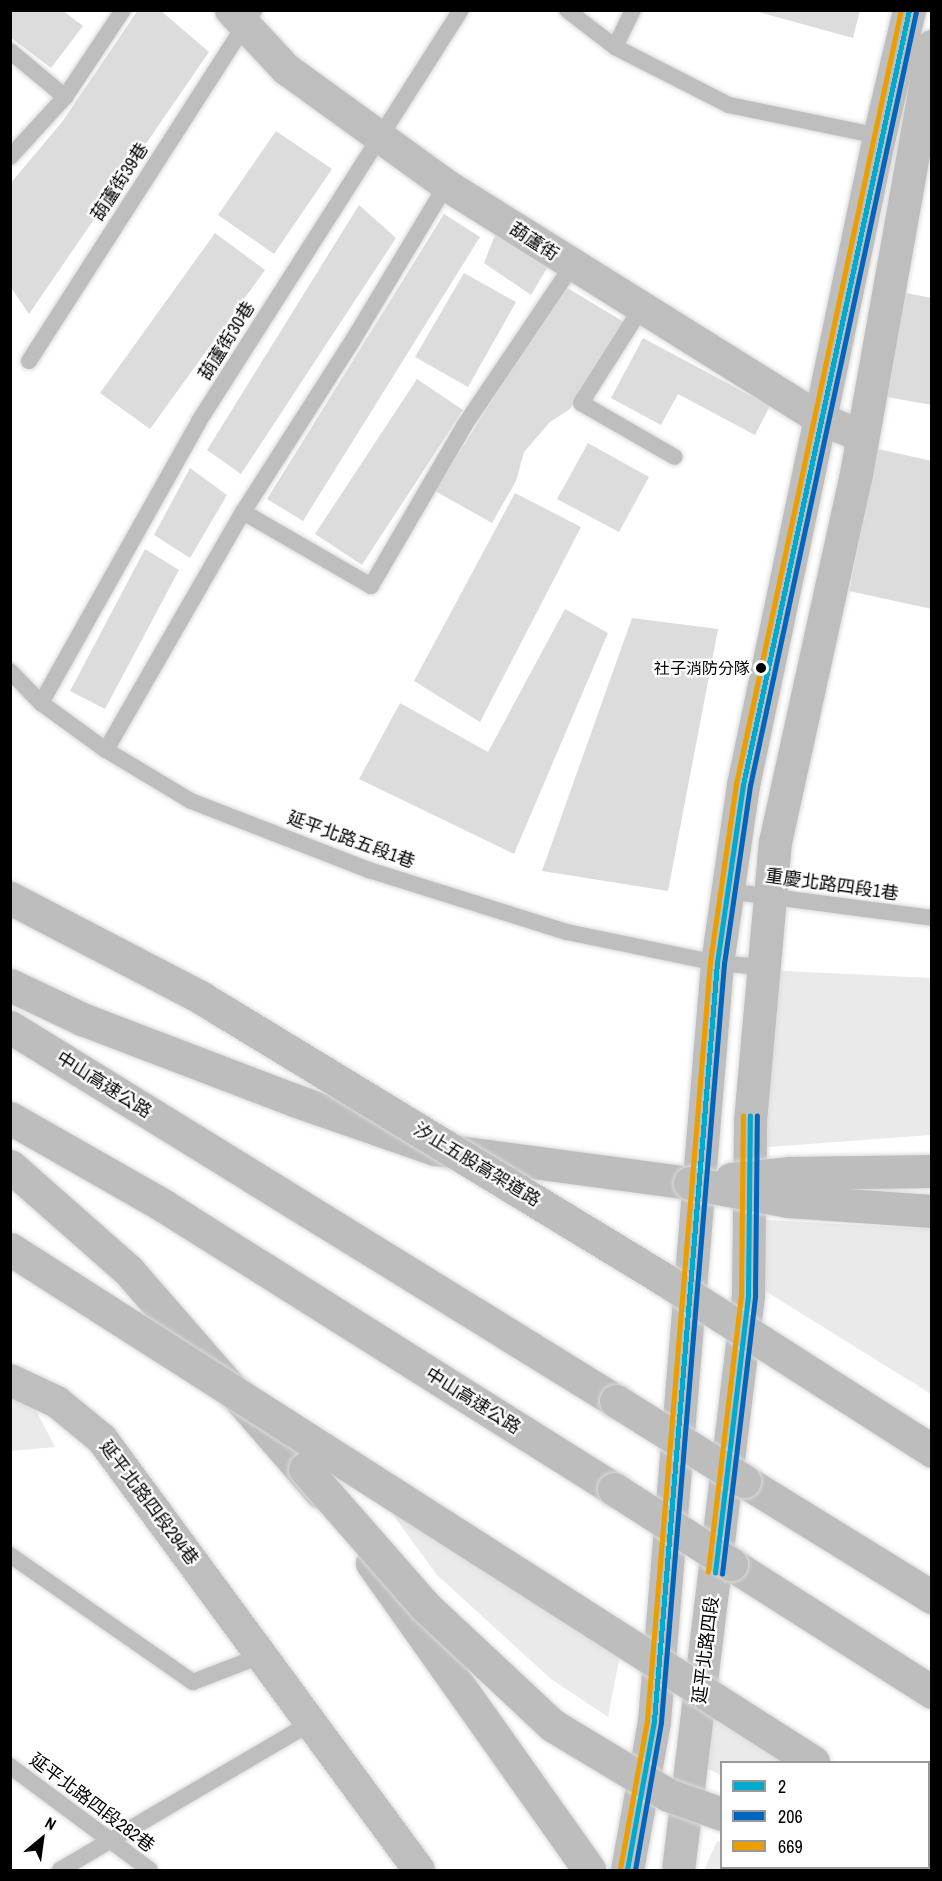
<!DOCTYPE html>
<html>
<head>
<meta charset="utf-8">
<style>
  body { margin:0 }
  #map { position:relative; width:942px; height:1881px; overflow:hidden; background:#fff; font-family:"Archivo Narrow","Noto Sans TC",sans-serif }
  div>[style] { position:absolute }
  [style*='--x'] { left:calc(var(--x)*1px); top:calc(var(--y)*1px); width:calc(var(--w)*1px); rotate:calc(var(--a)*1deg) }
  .green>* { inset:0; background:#eaeaea }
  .building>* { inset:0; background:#dcdcdc }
  .roads { filter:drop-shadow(0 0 2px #dbdbdb) drop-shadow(0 0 2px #dbdbdb) }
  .service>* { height:16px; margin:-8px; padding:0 8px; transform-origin:8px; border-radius:8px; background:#bebebe }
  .minor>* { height:32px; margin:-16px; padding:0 16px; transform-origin:16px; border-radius:16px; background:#bebebe }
  .tertiary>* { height:33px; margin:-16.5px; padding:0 16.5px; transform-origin:16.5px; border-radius:16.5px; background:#bebebe }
  .motorway>* { height:33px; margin:-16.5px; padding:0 16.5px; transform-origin:16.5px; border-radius:16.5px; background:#bdbdbd }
  .bridges { filter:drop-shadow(0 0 2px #dbdbdb) drop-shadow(0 0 2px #dbdbdb) }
  .motorway-bridge>* { height:33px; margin:-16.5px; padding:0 16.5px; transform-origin:16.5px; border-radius:16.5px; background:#bdbdbd }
  .bus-1>* { height:4.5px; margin:-2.25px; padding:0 2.25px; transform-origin:2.25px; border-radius:2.25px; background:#00a9ce }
  .bus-2>* { height:4.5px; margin:-2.25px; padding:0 2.25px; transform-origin:2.25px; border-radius:2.25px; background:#0065bd }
  .bus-3>* { height:4.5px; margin:-2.25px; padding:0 2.25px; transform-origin:2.25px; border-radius:2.25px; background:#eb9e00 }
  .dots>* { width:16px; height:16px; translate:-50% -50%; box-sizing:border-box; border:3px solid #fff; border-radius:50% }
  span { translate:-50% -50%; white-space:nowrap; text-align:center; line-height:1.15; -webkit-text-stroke:4.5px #fff; paint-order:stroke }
  .bus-label { font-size:16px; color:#000 }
  .right { translate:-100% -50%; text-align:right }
  .street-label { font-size:18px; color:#000 }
  .frame { position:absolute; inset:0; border:12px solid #000; pointer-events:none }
  .legend { position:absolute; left:720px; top:1761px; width:210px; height:108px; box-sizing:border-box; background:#fff; border:2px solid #999; margin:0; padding:8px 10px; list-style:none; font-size:18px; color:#000 }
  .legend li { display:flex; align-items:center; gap:12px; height:30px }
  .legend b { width:30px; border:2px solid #999 }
  .north { position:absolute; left:12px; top:1809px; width:60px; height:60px; -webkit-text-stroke:4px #fff; paint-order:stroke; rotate:29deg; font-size:16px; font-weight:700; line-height:24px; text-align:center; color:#000 }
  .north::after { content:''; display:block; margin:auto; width:21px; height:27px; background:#000; clip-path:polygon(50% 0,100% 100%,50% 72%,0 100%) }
</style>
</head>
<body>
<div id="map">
  <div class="green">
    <i style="clip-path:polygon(765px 970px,931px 978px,931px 1135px,756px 1148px)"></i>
    <i style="clip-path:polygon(732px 1218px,931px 1229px,931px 1394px,757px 1286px)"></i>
    <i style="clip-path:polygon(10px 1397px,30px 1399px,55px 1447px,11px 1451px)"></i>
    <i style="clip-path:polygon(382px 1500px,621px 1650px,608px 1717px,551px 1679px,437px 1575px)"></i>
    <i style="clip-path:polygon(686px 1689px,801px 1762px,722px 1762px,721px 1775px,687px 1760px)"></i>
    <i style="clip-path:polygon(717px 1841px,721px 1842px,722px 1868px,807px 1870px,704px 1870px)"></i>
  </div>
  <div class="building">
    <i style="clip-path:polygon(10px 10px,62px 10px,83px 26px,51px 68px,10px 37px)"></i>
    <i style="clip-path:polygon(138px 10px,160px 10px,209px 52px,29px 314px,10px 286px,10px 184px,62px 122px)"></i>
    <i style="clip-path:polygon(751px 10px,860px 10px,853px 38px)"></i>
    <i style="clip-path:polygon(276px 131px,332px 169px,274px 254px,218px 215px)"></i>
    <i style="clip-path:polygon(359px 205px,396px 238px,241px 474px,207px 450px)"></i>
    <i style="clip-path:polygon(444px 214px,480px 237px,303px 521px,267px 499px)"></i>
    <i style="clip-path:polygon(215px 233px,265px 270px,150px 429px,100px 393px)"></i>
    <i style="clip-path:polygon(495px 235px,550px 263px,531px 295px,484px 263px)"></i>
    <i style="clip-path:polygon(464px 273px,516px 302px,468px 387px,415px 357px)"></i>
    <i style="clip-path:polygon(564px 286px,624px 322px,570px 409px,550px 422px,524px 452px,516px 481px,492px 523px,435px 491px)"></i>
    <i style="clip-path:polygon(895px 291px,932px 298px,932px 405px,875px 395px)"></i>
    <i style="clip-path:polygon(643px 338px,770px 406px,755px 435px,678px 394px,661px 425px,611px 398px)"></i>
    <i style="clip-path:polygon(417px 379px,463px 410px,362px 565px,315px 534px)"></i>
    <i style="clip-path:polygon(588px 443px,649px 477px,619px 532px,557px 499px)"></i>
    <i style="clip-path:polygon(878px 449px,932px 461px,932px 609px,849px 591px)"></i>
    <i style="clip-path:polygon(190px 468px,227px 495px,190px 558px,154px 535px)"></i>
    <i style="clip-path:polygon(515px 493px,581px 527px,480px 722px,414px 681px)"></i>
    <i style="clip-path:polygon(145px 549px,179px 570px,105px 709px,70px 691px)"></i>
    <i style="clip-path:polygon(565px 609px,608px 633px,514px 854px,359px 779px,400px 703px,488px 752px)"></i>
    <i style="clip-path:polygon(632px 618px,718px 629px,668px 891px,542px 871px)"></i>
  </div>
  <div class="roads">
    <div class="service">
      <i style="--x:567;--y:10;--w:61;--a:37.6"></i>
      <i style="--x:615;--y:47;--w:128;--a:27"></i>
      <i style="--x:729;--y:105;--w:153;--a:11.7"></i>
      <i style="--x:615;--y:47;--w:41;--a:-64.1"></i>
      <i style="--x:10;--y:51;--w:72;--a:39.9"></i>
      <i style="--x:10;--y:157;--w:81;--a:-47.5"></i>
      <i style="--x:65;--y:97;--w:105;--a:-56.3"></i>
      <i style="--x:633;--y:306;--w:8;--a:30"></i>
      <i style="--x:640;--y:310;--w:110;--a:122.4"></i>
      <i style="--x:581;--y:403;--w:108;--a:29.9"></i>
      <i style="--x:29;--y:361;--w:417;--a:-57.3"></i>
      <i style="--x:243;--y:512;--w:148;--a:30"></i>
      <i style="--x:371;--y:586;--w:185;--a:-59.8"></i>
      <i style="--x:464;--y:426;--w:193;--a:-56"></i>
      <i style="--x:572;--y:266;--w:7;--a:34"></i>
      <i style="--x:10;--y:671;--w:45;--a:45.9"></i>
      <i style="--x:41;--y:703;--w:80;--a:35.9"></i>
      <i style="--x:106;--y:750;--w:99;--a:31"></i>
      <i style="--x:191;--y:801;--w:191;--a:21.2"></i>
      <i style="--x:369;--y:870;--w:207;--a:17.4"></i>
      <i style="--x:567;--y:932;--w:153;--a:11.7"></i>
      <i style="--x:717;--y:963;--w:44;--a:5.2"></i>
      <i style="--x:41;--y:703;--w:323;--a:-60.7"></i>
      <i style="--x:199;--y:421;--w:487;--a:-57.5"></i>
      <i style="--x:106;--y:750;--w:275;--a:-60.1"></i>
      <i style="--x:243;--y:512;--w:204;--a:-57.4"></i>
      <i style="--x:353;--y:340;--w:181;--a:-59"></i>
      <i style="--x:728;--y:891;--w:206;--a:7.5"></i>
      <i style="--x:10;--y:1555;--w:223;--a:34.8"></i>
      <i style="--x:193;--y:1682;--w:75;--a:-21.1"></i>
      <i style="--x:10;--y:1766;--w:174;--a:36.6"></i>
      <i style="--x:928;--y:1786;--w:9;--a:-63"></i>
      <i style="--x:60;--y:1870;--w:291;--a:-30.4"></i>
      <i style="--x:897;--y:1870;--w:2;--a:-63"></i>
    </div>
    <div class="minor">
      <i style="--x:231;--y:10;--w:81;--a:47"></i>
      <i style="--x:286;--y:69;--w:198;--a:35.9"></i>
      <i style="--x:446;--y:185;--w:440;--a:32"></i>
      <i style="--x:819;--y:418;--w:48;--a:23.4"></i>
      <i style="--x:10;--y:1380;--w:52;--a:25.1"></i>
      <i style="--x:57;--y:1402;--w:58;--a:39.4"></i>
      <i style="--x:102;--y:1439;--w:535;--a:53.67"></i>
    </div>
    <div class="tertiary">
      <i style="--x:627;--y:1870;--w:151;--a:-79.7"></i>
      <i style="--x:654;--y:1721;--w:761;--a:-85.25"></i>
      <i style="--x:717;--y:963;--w:180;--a:-81.7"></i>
      <i style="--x:743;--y:785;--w:663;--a:-78.16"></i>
      <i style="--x:879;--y:136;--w:130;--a:-76.6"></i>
      <i style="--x:678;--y:1870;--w:579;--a:-83.06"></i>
      <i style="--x:748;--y:1295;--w:174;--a:-89.3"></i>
      <i style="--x:750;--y:1121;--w:280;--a:-84.9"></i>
      <i style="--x:775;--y:842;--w:377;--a:-77.6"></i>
      <i style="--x:856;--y:474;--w:435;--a:-79.9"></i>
    </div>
    <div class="motorway">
      <i style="--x:10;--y:985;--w:80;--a:25.3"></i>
      <i style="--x:82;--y:1019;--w:227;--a:20.9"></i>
      <i style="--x:294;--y:1100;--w:149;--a:19.2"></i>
      <i style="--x:435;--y:1149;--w:257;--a:7.6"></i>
      <i style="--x:10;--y:1027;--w:712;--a:31.68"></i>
      <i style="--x:10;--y:1118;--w:177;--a:29.7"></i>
      <i style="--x:164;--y:1206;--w:532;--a:32.17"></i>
      <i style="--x:10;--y:1166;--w:157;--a:41.4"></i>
      <i style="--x:128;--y:1270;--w:294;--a:49"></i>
      <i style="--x:744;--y:1481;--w:221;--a:31.7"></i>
      <i style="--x:372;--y:1563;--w:376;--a:54.7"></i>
      <i style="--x:731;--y:1564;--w:238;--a:32.5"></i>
      <i style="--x:928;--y:1837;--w:4;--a:27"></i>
      <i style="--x:928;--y:1866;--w:4;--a:14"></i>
    </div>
  </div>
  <div class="bridges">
    <div class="motorway-bridge">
      <i style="--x:10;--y:898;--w:214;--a:27.5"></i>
      <i style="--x:200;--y:997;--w:541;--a:31.31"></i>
      <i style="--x:662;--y:1278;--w:321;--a:32.6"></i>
      <i style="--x:731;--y:1179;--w:58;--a:-5.9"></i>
      <i style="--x:789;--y:1173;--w:143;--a:-0.8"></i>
      <i style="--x:690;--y:1183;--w:100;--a:10.4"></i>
      <i style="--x:788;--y:1201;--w:144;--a:4"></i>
      <i style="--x:10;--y:1249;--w:953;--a:32.57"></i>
      <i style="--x:616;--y:1401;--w:151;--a:32"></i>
      <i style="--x:305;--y:1469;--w:184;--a:48.8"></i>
      <i style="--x:426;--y:1607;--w:173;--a:43.1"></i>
      <i style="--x:552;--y:1725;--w:135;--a:31.1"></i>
      <i style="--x:668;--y:1795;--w:57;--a:19.4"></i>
      <i style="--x:614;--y:1489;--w:139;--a:32.7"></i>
    </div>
  </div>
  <div class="bus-1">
    <i style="--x:715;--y:1573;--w:280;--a:-83.2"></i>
    <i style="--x:748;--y:1295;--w:179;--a:-89.4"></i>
    <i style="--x:627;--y:1870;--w:151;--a:-79.7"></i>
    <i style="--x:654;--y:1721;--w:761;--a:-85.25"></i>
    <i style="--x:717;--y:963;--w:180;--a:-81.7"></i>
    <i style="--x:743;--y:785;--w:793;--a:-77.91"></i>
  </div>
  <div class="bus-2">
    <i style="--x:722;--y:1574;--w:280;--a:-83.2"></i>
    <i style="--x:755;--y:1296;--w:180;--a:-89.4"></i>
    <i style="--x:635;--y:1870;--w:150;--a:-80"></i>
    <i style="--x:661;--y:1722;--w:761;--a:-85.25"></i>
    <i style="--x:724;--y:964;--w:180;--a:-81.7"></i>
    <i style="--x:750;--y:786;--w:792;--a:-77.9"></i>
  </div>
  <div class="bus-3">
    <i style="--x:708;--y:1572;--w:279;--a:-83.2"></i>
    <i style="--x:741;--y:1295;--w:179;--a:-89.4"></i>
    <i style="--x:620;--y:1869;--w:151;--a:-79.7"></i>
    <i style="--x:647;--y:1720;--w:761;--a:-85.25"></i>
    <i style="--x:710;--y:962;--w:180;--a:-81.7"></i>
    <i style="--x:736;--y:784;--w:791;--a:-77.97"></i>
  </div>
  <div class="dots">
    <i style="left:761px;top:668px;background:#000"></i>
  </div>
  <div class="bus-label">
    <span class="right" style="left:750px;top:668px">社子消防分隊</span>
  </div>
  <div class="street-label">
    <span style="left:120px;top:182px;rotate:-57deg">葫蘆街39巷</span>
    <span style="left:534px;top:242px;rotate:33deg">葫蘆街</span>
    <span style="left:227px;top:341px;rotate:-58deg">葫蘆街30巷</span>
    <span style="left:351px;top:840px;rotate:20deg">延平北路五段1巷</span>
    <span style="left:832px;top:885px;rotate:8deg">重慶北路四段1巷</span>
    <span style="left:104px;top:1085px;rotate:32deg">中山高速公路</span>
    <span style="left:477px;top:1165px;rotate:31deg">汐止五股高架道路</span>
    <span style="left:473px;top:1401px;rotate:32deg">中山高速公路</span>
    <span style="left:149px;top:1503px;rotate:53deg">延平北路四段294巷</span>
    <span style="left:706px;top:1650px;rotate:-83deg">延平北路四段</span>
    <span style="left:92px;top:1803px;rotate:37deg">延平北路四段282巷</span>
  </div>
  <div class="frame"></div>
  <ul class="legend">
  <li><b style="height:8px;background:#00a9ce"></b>2</li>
  <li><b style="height:8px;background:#0065bd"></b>206</li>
  <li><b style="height:8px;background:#eb9e00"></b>669</li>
  </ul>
  <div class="north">N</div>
</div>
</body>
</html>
